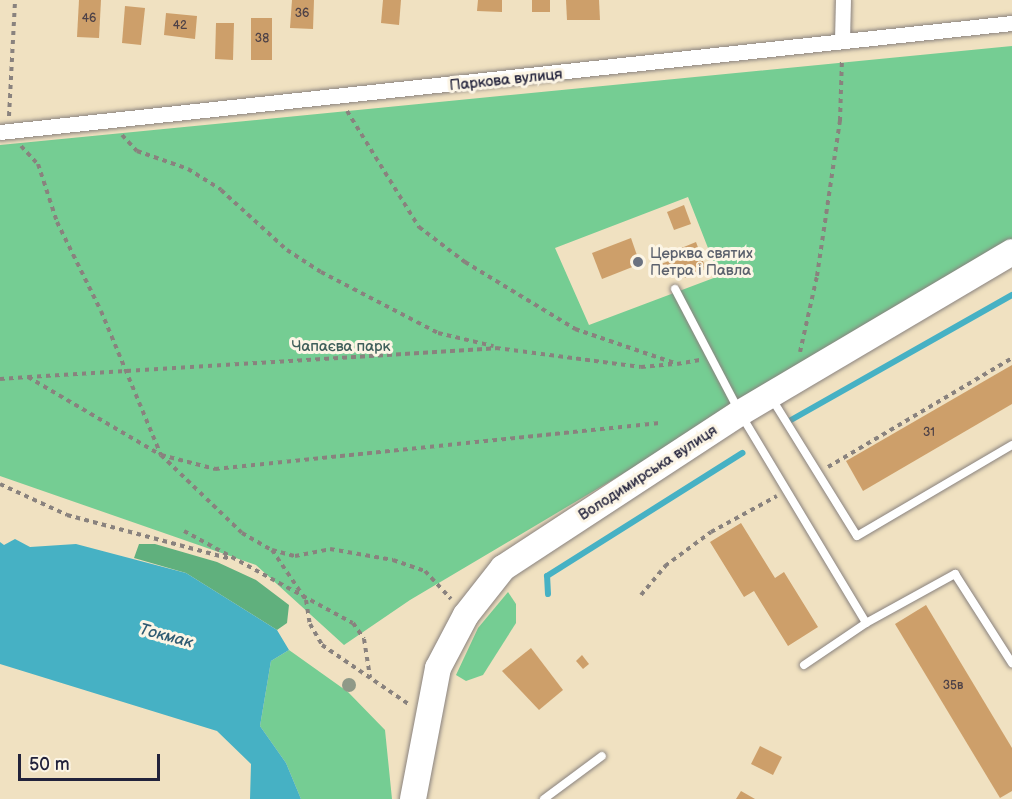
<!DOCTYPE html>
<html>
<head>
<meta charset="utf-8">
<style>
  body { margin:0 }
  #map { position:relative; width:1012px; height:799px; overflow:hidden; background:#f0e1c1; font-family:"Balsamiq Sans",sans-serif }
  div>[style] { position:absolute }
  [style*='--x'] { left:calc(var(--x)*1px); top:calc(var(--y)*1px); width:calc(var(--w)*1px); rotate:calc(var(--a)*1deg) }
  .green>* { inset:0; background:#75cd93 }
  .forest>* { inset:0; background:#60b07d }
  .water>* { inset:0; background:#46b1c4 }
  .stream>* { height:6px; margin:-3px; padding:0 3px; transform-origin:3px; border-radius:3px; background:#46b1c4 }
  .building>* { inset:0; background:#cd9f6a }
  .path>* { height:4px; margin-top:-2px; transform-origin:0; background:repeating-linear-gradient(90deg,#89827e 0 4.5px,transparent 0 9px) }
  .roads { filter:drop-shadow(0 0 2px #89827e) drop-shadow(0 0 2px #89827e) }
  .lane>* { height:8px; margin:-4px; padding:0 4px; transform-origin:4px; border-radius:4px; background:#fff }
  .street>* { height:15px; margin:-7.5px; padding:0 7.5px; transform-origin:7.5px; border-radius:7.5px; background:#fff }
  .primary>* { height:26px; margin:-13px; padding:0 13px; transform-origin:13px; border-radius:13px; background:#fff }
  .trees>* { width:14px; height:14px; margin:-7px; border-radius:50%; background:#8f9988 }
  .dots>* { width:16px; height:16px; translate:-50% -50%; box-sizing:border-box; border:3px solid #fcf5e5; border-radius:50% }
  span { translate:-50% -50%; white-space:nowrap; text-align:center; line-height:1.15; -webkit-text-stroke:6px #fcf5e5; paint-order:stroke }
  .number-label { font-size:12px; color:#4d4147 }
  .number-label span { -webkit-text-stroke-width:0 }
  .street-label { font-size:15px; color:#22223b }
  .worship-label { font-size:15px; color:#5b616d }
  .left { translate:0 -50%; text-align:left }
  .park-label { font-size:15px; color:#3f5e5a }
  .water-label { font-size:16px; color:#305b72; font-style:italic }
  .scale { position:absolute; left:18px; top:754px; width:142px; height:27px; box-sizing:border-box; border:3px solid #22223b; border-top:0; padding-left:8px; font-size:18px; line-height:21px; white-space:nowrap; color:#22223b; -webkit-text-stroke:4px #fcf5e5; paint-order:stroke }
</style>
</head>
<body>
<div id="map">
  <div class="green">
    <i style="clip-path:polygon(evenodd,1012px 46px,1012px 243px,410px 600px,344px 645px,256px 565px,0 476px,0 145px,1012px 46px,688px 197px,719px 276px,589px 325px,555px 248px,688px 197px)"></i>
    <i style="clip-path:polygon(508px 592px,516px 604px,516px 623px,483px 675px,466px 681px,456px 675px,478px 628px)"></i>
    <i style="clip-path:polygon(289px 650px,348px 692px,385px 730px,392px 799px,301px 799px,286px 763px,260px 726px,271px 661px)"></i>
  </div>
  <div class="forest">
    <i style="clip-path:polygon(139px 544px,155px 544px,217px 562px,256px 580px,289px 605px,287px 623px,277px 630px,186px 573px,134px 558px)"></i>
  </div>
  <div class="water">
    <i style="clip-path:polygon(15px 539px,30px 547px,76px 544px,186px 573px,277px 630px,289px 650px,271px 661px,260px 726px,286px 763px,301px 799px,250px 799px,251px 764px,217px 731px,0 664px,0 542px,4px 545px)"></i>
  </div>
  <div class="stream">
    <i style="--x:791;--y:420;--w:254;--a:-29.5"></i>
    <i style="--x:548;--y:594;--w:18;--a:-93"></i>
    <i style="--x:547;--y:576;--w:231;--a:-32.2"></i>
  </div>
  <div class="building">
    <i style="clip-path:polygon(79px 0,101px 0,99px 38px,77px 37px)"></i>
    <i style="clip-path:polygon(292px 0,314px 0,313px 29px,290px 28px)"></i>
    <i style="clip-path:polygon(383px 0,401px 0,399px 25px,381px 23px)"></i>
    <i style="clip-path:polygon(478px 0,502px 0,502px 12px,477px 11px)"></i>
    <i style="clip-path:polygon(532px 0,550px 0,550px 12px,532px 12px)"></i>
    <i style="clip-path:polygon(566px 0,599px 0,600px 20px,567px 20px)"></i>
    <i style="clip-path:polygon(125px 6px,145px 8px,141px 45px,122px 43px)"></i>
    <i style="clip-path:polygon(166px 13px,197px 16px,195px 39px,164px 35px)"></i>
    <i style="clip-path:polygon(251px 18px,272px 18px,272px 60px,251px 60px)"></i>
    <i style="clip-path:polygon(216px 23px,234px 23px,233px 60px,215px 59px)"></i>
    <i style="clip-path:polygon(684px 205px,691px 224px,674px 230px,667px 212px)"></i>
    <i style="clip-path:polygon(631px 238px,640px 264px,602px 279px,592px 253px)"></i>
    <i style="clip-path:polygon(696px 242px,706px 269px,685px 278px,682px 270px,666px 276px,661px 264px,677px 258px,674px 251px)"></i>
    <i style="clip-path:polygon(1012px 365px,1012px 404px,863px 491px,846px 461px)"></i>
    <i style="clip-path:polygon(741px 523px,775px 578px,784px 572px,818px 627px,788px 646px,754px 591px,744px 597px,710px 542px)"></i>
    <i style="clip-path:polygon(926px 605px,1012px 748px,1012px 791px,1000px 798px,895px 624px)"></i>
    <i style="clip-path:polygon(531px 648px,563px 690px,539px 710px,502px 671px)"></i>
    <i style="clip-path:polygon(582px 655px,589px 664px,583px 669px,576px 661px)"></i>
    <i style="clip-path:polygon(760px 746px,782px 757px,773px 775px,751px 764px)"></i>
    <i style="clip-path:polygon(741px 791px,755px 799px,736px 799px)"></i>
  </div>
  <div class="path">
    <i style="--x:347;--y:111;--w:137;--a:58.2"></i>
    <i style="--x:419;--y:227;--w:58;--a:37.3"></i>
    <i style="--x:465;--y:262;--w:129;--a:31.3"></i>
    <i style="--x:575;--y:329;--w:108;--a:18.9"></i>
    <i style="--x:677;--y:364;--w:23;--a:-10"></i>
    <i style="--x:9;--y:116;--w:116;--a:-87"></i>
    <i style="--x:122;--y:135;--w:22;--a:47"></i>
    <i style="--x:137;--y:151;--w:54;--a:19.4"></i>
    <i style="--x:188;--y:169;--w:39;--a:32"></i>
    <i style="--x:221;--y:190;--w:89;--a:42.3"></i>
    <i style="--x:287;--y:250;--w:40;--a:32.9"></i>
    <i style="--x:321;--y:272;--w:132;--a:27.5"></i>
    <i style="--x:438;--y:333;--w:57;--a:13.3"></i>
    <i style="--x:21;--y:146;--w:25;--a:47"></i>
    <i style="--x:38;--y:164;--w:61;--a:71.9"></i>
    <i style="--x:57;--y:222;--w:99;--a:63.7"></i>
    <i style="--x:101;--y:311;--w:156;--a:67.4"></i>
    <i style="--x:161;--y:455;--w:112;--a:43.9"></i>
    <i style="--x:242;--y:533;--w:34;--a:30"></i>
    <i style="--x:272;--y:550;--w:60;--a:55.8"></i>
    <i style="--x:306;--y:600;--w:24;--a:81"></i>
    <i style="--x:310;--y:624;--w:24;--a:60"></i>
    <i style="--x:322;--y:645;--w:107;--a:34.3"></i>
    <i style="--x:800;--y:352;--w:78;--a:-77.4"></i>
    <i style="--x:817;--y:276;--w:157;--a:-81.6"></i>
    <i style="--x:840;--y:121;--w:63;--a:-88.2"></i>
    <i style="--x:28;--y:377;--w:469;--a:-3.5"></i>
    <i style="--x:496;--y:348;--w:146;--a:7.5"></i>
    <i style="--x:641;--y:367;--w:36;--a:-5"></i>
    <i style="--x:0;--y:379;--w:28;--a:-4"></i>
    <i style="--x:28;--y:377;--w:154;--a:30.4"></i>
    <i style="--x:161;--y:455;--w:56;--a:14.5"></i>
    <i style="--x:215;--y:469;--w:447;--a:-5.9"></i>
    <i style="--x:828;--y:467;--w:214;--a:-30.6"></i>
    <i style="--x:0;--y:484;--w:74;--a:24.8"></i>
    <i style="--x:67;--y:515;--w:167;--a:15"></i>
    <i style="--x:184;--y:531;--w:192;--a:28.6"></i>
    <i style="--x:353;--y:623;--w:19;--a:55"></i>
    <i style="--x:364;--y:639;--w:39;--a:81"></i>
    <i style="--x:272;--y:550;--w:24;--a:15"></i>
    <i style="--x:295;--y:556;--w:36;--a:-11"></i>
    <i style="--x:330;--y:549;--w:64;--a:9.9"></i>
    <i style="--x:393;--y:560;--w:34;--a:19"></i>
    <i style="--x:425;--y:571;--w:38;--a:47"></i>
    <i style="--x:641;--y:595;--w:38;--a:-50"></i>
    <i style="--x:665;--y:566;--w:57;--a:-36.5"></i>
    <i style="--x:711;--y:532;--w:75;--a:-28.6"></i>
  </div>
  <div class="roads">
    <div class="lane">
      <i style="--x:675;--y:289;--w:140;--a:62.3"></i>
      <i style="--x:740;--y:413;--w:245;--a:59"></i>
      <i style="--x:866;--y:623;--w:102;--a:-28.8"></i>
      <i style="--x:955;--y:574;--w:106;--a:57.4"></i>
      <i style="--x:772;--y:399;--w:161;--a:58.2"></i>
      <i style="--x:857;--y:536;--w:180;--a:-30.4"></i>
      <i style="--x:804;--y:665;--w:75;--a:-34.1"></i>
      <i style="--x:544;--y:799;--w:72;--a:-36.6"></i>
    </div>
    <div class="street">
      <i style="--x:842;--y:40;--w:40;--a:-88.6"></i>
      <i style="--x:0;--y:132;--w:1018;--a:-6.15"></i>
    </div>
    <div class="primary">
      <i style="--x:413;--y:799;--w:133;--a:-79.2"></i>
      <i style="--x:438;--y:668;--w:60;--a:-62.2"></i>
      <i style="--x:466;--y:615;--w:60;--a:-51.8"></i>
      <i style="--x:503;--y:568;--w:283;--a:-33.2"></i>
      <i style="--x:740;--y:413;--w:316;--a:-30.6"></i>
    </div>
  </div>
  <div class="trees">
    <i style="left:349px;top:685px"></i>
  </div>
  <div class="dots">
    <i style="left:638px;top:262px;background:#6b7280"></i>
  </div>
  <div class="number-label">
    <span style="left:302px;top:14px">36</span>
    <span style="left:89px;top:19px">46</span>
    <span style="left:180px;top:26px">42</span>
    <span style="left:262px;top:39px">38</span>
    <span style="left:929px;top:433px">31</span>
    <span style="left:953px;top:686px">35в</span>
  </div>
  <div class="street-label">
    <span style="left:506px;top:80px;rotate:-6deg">Паркова вулиця</span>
    <span style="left:648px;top:473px;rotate:-33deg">Володимирська вулиця</span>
  </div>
  <div class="worship-label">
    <span class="left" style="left:650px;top:262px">Церква святих<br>Петра і Павла</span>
  </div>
  <div class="park-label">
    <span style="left:341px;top:347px">Чапаєва парк</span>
  </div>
  <div class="water-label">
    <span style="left:166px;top:637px;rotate:15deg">Токмак</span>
  </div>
  <div class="scale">50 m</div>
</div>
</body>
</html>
